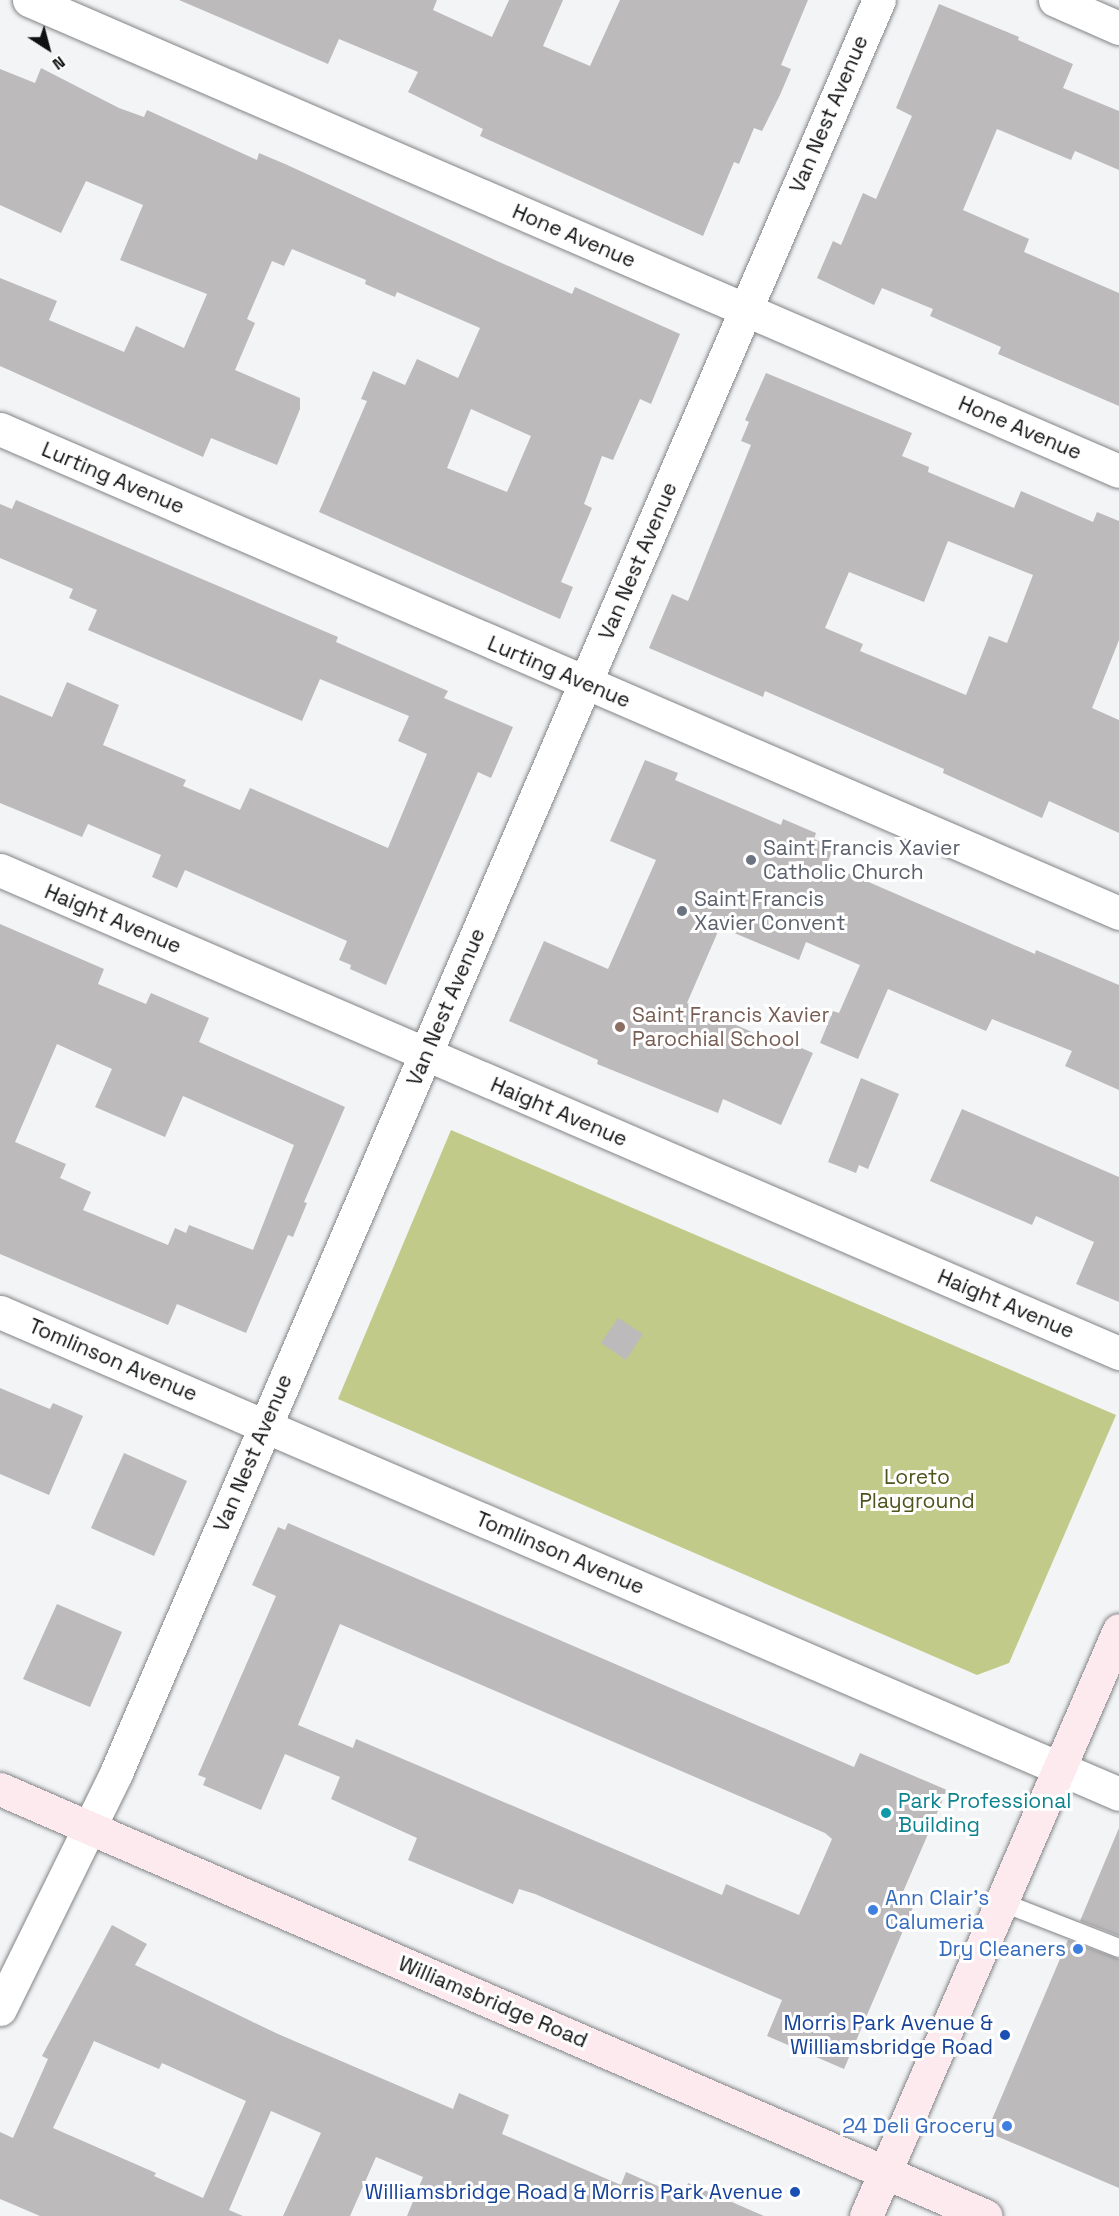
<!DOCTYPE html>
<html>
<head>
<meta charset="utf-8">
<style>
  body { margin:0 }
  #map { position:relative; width:1119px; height:2216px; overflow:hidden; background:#f2f4f6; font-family:"Space Grotesk",sans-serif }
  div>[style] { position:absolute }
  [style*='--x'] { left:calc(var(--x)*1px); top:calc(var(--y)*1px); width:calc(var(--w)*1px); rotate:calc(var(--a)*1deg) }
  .green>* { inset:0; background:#c2ca89 }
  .building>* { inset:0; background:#bdbabc }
  .roads { filter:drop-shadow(0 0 2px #838486) drop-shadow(0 0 2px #838486) }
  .lane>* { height:18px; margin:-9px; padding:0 9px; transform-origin:9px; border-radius:9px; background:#fff }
  .street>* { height:33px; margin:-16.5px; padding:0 16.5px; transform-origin:16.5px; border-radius:16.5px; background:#fff }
  .secondary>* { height:33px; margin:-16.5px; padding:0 16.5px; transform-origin:16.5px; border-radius:16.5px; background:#fdeaef }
  .dots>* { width:16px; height:16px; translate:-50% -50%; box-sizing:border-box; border:3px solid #fff; border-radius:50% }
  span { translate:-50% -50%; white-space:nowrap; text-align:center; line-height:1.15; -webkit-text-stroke:6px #fff; paint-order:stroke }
  .street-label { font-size:21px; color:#101111 }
  .worship-label { font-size:21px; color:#5b616d }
  .left { translate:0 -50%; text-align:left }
  .education-label { font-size:21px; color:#785e54 }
  .park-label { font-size:21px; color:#4f541c }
  .culture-label { font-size:21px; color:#0d838f }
  .shop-label { font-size:21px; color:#366cbe }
  .right { translate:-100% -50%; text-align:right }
  .transit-label { font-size:21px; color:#164399 }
  .north { position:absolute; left:18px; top:18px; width:60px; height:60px; -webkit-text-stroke:4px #fff; paint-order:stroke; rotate:144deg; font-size:16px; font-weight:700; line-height:24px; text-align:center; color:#101111 }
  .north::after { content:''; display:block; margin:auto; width:21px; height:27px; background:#101111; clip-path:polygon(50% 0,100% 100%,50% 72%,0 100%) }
</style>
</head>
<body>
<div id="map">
  <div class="green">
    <i style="clip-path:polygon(451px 1130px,1116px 1415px,1009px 1663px,977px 1675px,338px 1399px)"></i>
  </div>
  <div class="building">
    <i style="clip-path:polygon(179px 0,437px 0,433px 10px,492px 37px,509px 0,563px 0,543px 46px,590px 66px,620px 0,808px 0,781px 65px,791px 69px,780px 95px,762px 131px,754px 128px,739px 164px,734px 162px,703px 236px,480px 136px,483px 129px,408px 92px,418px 72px,339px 39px,328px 64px)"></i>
    <i style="clip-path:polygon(939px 4px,1019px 37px,1018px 40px,1073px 64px,1063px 88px,1119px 111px,1119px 170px,1075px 151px,1071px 160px,997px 129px,963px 210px,1029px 239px,1024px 252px,1119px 293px,1119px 406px,998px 354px,1001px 347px,930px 316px,933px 309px,882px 288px,874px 305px,817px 278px,833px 241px,841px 245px,863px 193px,876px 199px,912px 116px,896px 108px)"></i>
    <i style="clip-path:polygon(evenodd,41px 68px,119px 108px,144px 117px,147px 110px,257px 160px,259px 153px,285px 164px,497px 261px,572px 294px,575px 287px,680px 334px,651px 404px,640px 399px,613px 460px,602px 456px,584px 504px,592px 508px,561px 582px,573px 587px,560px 619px,319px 512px,367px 401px,361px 399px,373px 371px,405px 385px,417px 359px,458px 378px,480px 328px,397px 292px,395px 297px,365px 284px,366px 280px,292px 249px,284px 266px,272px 261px,247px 319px,255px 323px,235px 370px,300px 398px,300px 409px,277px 465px,211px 438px,203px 457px,0 366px,0 278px,57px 301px,49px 320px,124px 352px,136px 326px,184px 348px,207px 294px,120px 260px,143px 205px,86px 181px,61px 233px,0 205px,0 69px,35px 83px,41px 68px,471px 409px,531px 436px,507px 492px,447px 468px,471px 409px)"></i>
    <i style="clip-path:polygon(evenodd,766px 373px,912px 433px,902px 456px,929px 467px,928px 472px,1014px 508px,1021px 491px,1093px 522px,1097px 512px,1119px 521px,1119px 640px,1092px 708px,1119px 720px,1119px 833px,1049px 801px,1042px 818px,943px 773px,944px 769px,765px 691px,763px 697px,649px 648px,672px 594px,688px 601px,751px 445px,741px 441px,749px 422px,745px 420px,766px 373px,948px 541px,1033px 575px,1007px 643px,989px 636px,966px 695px,860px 651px,863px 644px,825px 628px,849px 572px,924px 602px,948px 541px)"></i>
    <i style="clip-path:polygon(16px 500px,338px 637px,336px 642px,448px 691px,444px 698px,513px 727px,491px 778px,478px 772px,386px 985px,350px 969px,351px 965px,339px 960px,347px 941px,185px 870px,177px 888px,152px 877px,161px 855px,88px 824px,82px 837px,0 803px,0 695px,52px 717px,67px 682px,119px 705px,103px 745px,186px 780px,183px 786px,240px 810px,250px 788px,388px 848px,427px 754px,398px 741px,409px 716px,320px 679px,302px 721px,88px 630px,97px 610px,69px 598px,73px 589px,0 558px,0 504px,12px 509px)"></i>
    <i style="clip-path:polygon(645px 760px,678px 773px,675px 780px,781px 825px,783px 819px,816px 833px,814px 839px,834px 847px,827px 864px,1035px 954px,1036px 950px,1119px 985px,1119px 1090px,1065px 1066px,1072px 1051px,992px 1019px,986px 1031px,888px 989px,858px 1059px,820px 1043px,833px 1011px,839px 1013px,860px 965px,806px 942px,799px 960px,720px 927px,687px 1003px,781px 1045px,783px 1040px,813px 1053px,781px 1125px,723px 1099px,718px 1113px,597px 1064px,598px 1060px,509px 1021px,544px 941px,608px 969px,656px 860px,610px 841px)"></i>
    <i style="clip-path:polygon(evenodd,0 924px,104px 969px,98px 984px,146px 1004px,151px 993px,209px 1018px,199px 1042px,345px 1107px,304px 1202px,307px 1203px,293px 1237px,288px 1235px,246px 1333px,177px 1304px,168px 1325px,0 1254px,0 924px,57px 1044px,112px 1069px,95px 1107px,165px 1137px,183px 1096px,294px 1145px,253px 1250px,189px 1225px,186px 1233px,175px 1228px,168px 1245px,83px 1210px,91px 1192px,60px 1178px,66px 1164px,15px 1142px,57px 1044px)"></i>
    <i style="clip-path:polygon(861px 1078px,899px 1094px,868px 1169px,859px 1165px,856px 1173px,828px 1162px)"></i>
    <i style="clip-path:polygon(962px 1109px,1119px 1177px,1119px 1302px,1076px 1284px,1094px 1242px,1036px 1216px,1032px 1225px,930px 1181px)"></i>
    <i style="clip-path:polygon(618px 1318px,643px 1334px,626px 1360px,601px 1343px)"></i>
    <i style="clip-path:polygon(0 1388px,50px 1409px,53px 1403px,83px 1416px,49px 1495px,0 1474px)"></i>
    <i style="clip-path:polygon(124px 1453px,187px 1481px,154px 1556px,91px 1528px)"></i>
    <i style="clip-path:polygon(evenodd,288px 1523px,854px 1767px,860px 1753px,947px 1790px,903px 1892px,917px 1898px,844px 2069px,767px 2036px,782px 2000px,535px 1894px,519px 1889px,513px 1904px,408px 1860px,417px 1838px,331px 1799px,340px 1777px,285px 1754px,261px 1810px,203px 1785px,206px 1778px,198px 1775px,276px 1596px,252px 1585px,278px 1527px,285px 1530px,288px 1523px,340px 1624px,825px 1833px,832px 1839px,799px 1915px,726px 1884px,722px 1895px,356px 1739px,353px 1748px,298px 1725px,340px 1624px)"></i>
    <i style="clip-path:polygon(57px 1604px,122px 1632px,90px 1707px,23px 1679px)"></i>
    <i style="clip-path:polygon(1119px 1828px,1119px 1936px,1080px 1921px)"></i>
    <i style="clip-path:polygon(evenodd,112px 1925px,147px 1944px,135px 1965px,278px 2034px,453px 2109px,459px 2093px,509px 2115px,502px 2134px,621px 2185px,626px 2172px,683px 2197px,688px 2183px,764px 2216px,407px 2216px,423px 2177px,376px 2157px,350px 2216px,283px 2216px,321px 2133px,271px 2111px,229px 2210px,243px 2216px,40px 2216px,0 2199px,0 2132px,13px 2138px,48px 2059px,42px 2056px,112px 1925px,94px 2041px,159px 2069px,162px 2063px,246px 2101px,203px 2198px,154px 2176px,156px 2173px,53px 2128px,94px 2041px)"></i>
    <i style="clip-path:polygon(1068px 1940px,1119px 1959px,1119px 2188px,994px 2135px,990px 2124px)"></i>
  </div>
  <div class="roads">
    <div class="lane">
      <i style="--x:1001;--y:1902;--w:127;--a:21.3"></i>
    </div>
    <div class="street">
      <i style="--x:29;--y:0;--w:1187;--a:23.37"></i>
      <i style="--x:1055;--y:0;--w:70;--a:23.6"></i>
      <i style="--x:0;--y:429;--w:1219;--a:23.39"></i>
      <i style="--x:0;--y:870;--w:1219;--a:23.35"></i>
      <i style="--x:0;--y:1312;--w:1218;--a:23.3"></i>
      <i style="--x:0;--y:2009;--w:263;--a:-63.8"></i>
      <i style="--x:116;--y:1773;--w:1930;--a:-66.72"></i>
    </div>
    <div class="secondary">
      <i style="--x:0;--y:1789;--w:1074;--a:23.42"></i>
      <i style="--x:866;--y:2216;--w:638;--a:-66.65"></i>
    </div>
  </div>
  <div class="dots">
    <i style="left:751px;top:860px;background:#6b7280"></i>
    <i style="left:682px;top:911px;background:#6b7280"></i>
    <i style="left:620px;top:1027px;background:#8d6e63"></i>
    <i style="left:886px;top:1813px;background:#0f9aa8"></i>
    <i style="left:873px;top:1910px;background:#3f7fe0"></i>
    <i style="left:1078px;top:1949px;background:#3f7fe0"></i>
    <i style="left:1005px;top:2035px;background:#1a4fb4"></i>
    <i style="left:1007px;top:2126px;background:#3f7fe0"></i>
    <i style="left:795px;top:2192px;background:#1a4fb4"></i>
  </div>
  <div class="street-label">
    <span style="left:829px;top:114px;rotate:-67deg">Van Nest Avenue</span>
    <span style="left:574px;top:236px;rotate:23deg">Hone Avenue</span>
    <span style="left:1020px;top:428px;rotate:23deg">Hone Avenue</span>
    <span style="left:113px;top:478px;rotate:23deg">Lurting Avenue</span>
    <span style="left:638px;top:561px;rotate:-67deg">Van Nest Avenue</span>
    <span style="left:559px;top:672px;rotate:23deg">Lurting Avenue</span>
    <span style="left:113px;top:919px;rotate:23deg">Haight Avenue</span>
    <span style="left:446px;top:1007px;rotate:-67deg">Van Nest Avenue</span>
    <span style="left:559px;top:1112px;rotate:23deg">Haight Avenue</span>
    <span style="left:1006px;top:1304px;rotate:23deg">Haight Avenue</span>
    <span style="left:113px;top:1360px;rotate:23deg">Tomlinson Avenue</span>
    <span style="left:253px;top:1453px;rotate:-67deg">Van Nest Avenue</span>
    <span style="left:560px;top:1553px;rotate:23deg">Tomlinson Avenue</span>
    <span style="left:493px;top:2002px;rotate:23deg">Williamsbridge Road</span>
  </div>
  <div class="worship-label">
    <span class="left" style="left:763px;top:860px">Saint Francis Xavier<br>Catholic Church</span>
    <span class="left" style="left:694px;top:911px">Saint Francis<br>Xavier Convent</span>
  </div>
  <div class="education-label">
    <span class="left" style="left:632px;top:1027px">Saint Francis Xavier<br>Parochial School</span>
  </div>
  <div class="park-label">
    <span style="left:917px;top:1489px">Loreto<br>Playground</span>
  </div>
  <div class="culture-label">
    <span class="left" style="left:898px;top:1813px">Park Professional<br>Building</span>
  </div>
  <div class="shop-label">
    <span class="left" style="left:885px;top:1910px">Ann Clair's<br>Calumeria</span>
    <span class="right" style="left:1066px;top:1949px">Dry Cleaners</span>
    <span class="right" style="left:995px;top:2126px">24 Deli Grocery</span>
  </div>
  <div class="transit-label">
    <span class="right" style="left:993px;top:2035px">Morris Park Avenue &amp;<br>Williamsbridge Road</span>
    <span class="right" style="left:783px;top:2192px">Williamsbridge Road &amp; Morris Park Avenue</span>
  </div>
  <div class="north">N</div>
</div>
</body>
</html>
